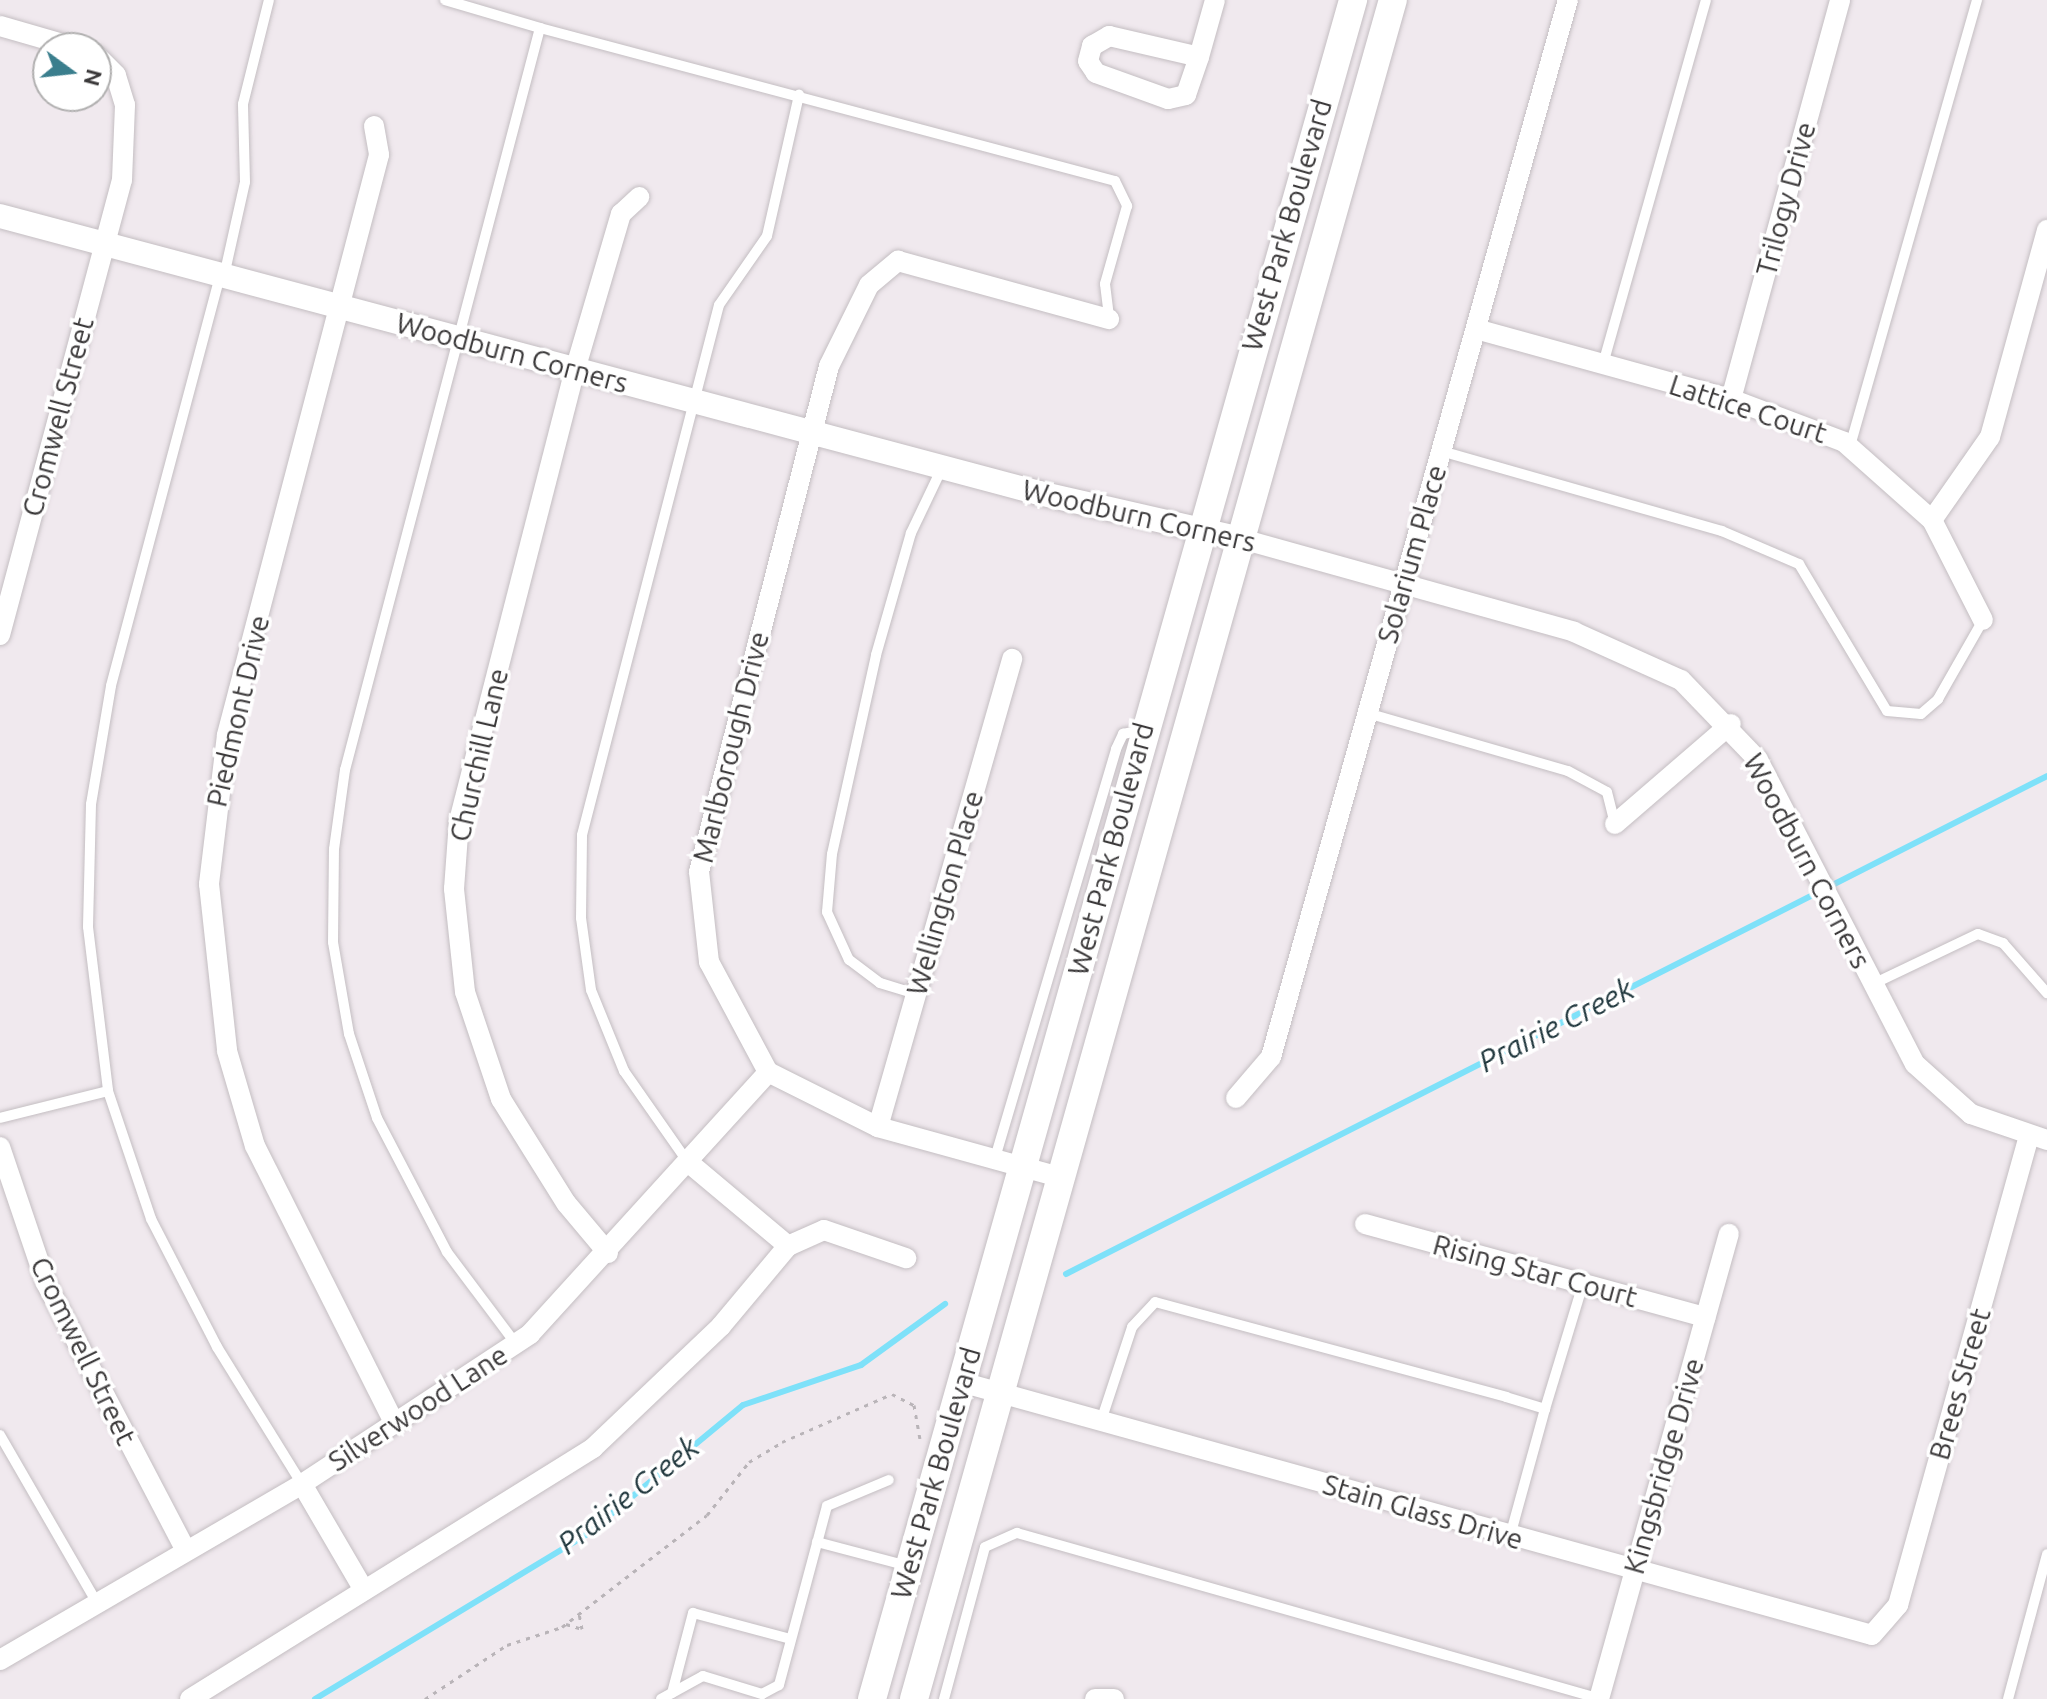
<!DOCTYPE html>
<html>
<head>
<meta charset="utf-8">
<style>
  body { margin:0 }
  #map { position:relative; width:2047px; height:1699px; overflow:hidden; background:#f0e9ee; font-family:Ubuntu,sans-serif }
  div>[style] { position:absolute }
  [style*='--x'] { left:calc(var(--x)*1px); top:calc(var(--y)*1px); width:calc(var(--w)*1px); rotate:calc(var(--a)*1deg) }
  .stream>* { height:6px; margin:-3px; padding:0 3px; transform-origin:3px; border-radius:3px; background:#7ee1f9 }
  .path>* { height:3px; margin-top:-1.5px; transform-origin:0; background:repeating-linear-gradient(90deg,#b9b4b8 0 4px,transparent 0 10px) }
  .roads { filter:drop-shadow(0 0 2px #c4bec2) drop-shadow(0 0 2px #c4bec2) }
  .service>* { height:10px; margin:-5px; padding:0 5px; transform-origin:5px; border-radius:5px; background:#fff }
  .minor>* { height:20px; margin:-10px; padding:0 10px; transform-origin:10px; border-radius:10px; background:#fff }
  .tertiary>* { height:24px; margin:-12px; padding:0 12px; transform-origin:12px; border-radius:12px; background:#fff }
  .secondary>* { height:28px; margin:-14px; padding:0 14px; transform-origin:14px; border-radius:14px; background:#fff }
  span { translate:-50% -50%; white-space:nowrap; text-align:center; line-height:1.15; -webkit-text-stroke:7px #fff; paint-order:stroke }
  .street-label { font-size:28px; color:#3b393a }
  .water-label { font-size:30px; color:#20373d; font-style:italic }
  .north { position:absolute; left:32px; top:32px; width:80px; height:80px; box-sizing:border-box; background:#fff; border:2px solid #b1b0b0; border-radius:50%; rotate:105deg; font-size:22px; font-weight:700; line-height:32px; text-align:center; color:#3b393a }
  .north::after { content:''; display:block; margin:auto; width:28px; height:36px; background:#3a7e8d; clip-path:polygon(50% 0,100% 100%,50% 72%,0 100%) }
</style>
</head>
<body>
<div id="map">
  <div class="stream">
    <i style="--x:1066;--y:1274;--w:1100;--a:-26.91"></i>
    <i style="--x:315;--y:1699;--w:318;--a:-31.2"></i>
    <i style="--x:587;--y:1534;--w:202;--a:-39.6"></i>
    <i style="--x:743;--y:1405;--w:125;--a:-18.7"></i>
    <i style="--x:861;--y:1365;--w:104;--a:-36"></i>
  </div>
  <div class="path">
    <i style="--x:566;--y:1624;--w:17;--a:17"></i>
    <i style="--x:582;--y:1629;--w:16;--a:-101"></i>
    <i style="--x:425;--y:1699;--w:98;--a:-33.4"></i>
    <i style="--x:507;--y:1645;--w:58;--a:-18.1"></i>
    <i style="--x:562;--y:1627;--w:183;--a:-37.7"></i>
    <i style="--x:707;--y:1515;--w:68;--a:-51.6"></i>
    <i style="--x:749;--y:1462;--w:39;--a:-31"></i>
    <i style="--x:782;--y:1442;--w:120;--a:-23.6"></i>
    <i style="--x:892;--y:1394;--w:25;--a:27"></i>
    <i style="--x:914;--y:1405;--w:34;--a:80"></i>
  </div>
  <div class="roads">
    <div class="service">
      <i style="--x:445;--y:0;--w:99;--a:16.4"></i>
      <i style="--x:220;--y:276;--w:424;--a:104.9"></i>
      <i style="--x:111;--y:686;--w:120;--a:99.6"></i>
      <i style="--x:91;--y:804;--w:123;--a:91.4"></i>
      <i style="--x:88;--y:927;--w:165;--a:83"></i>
      <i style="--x:108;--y:1091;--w:135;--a:71.4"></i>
      <i style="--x:151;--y:1219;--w:144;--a:62.7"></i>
      <i style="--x:217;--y:1347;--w:161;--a:58.2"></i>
      <i style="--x:224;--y:276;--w:96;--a:-77.4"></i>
      <i style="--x:245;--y:182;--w:78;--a:-91.5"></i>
      <i style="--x:243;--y:104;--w:107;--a:-76"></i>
      <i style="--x:1603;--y:364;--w:378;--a:-74.2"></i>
      <i style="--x:1850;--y:446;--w:464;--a:-74.1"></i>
      <i style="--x:1441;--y:451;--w:292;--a:15.9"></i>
      <i style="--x:1722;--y:531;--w:84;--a:23.2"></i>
      <i style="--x:1799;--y:564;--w:171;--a:59.1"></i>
      <i style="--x:1887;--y:711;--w:34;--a:5"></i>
      <i style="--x:1921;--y:714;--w:23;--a:-41"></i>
      <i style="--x:1938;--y:699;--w:91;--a:-60.3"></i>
      <i style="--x:1367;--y:713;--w:209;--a:16.1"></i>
      <i style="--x:1568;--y:771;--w:44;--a:28.3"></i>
      <i style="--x:1607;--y:792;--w:32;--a:76"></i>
      <i style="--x:1873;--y:984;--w:116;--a:-25.5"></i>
      <i style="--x:1978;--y:934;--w:27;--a:20"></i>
      <i style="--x:2003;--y:943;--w:67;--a:48.7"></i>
      <i style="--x:916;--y:994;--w:38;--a:-163"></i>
      <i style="--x:880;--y:983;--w:39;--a:-143"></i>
      <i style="--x:849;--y:960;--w:53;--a:-114.6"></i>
      <i style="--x:827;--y:912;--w:58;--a:-85.1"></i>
      <i style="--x:832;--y:854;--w:204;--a:-77.5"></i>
      <i style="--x:876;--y:655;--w:127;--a:-74"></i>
      <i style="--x:911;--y:533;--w:72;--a:-64.5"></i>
      <i style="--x:0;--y:1118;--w:111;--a:-14"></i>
      <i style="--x:995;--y:1158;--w:427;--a:-73.5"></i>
      <i style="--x:1116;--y:749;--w:17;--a:-65"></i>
      <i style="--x:1123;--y:734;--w:19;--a:-12"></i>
      <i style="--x:687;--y:1161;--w:110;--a:-125"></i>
      <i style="--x:624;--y:1071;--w:87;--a:-112.2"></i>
      <i style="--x:591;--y:990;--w:73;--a:-97.9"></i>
      <i style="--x:581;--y:918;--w:83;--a:-89.3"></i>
      <i style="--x:582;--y:835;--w:547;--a:-75.51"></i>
      <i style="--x:719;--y:305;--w:84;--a:-55.2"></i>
      <i style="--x:767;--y:236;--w:145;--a:-77.2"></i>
      <i style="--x:516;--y:1344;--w:115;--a:-126.9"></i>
      <i style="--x:447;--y:1252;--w:151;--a:-117.6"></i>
      <i style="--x:377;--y:1118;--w:89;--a:-108.4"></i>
      <i style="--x:349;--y:1034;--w:93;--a:-99.9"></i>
      <i style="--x:333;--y:942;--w:93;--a:-89.4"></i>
      <i style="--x:334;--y:849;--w:80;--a:-82.1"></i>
      <i style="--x:345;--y:770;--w:767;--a:-75.28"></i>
      <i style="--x:540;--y:28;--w:595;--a:14.9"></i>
      <i style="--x:1115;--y:181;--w:28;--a:64"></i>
      <i style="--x:1127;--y:206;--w:81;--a:105.8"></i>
      <i style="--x:1105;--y:284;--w:35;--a:83"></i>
      <i style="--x:1545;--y:1409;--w:131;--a:-73.1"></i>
      <i style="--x:1101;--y:1421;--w:99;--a:-71.7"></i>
      <i style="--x:1132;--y:1327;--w:34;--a:-47"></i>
      <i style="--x:1155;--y:1302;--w:364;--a:15.1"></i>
      <i style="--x:1506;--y:1397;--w:41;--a:17.1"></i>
      <i style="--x:1545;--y:1409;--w:132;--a:105.4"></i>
      <i style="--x:0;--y:1435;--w:192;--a:60"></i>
      <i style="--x:817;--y:1542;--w:94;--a:14.8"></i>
      <i style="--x:672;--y:1693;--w:83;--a:-75.3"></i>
      <i style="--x:693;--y:1613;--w:101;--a:14.9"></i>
      <i style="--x:661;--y:1699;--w:48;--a:-28.7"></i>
      <i style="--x:703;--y:1676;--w:62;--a:17"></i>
      <i style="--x:762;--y:1694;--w:19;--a:-28"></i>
      <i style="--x:779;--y:1685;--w:185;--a:-75"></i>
      <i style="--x:827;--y:1506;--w:67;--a:-22.8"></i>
      <i style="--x:944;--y:1699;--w:157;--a:-74.9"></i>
      <i style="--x:985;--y:1547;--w:35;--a:-24"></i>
      <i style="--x:1017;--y:1533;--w:607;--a:15.87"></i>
      <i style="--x:2008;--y:1699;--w:150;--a:-74.9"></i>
    </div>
    <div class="minor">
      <i style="--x:0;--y:26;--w:79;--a:16.1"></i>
      <i style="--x:1109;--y:36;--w:92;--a:13.1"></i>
      <i style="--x:1199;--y:57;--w:40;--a:108.9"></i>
      <i style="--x:1186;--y:95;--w:18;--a:167"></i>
      <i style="--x:1168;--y:99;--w:77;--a:-160.1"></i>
      <i style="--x:1096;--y:73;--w:14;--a:-124"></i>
      <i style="--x:1088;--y:61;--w:16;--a:-75"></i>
      <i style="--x:1092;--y:46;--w:20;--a:-30"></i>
      <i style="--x:1199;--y:57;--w:59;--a:-74.3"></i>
      <i style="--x:374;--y:126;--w:29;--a:80"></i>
      <i style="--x:379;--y:155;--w:600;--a:104.69"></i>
      <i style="--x:227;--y:735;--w:150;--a:96.9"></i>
      <i style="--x:209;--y:884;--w:168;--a:83.8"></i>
      <i style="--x:227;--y:1051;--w:99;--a:73.6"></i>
      <i style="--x:255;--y:1146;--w:309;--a:63.3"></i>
      <i style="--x:1476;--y:329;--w:264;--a:15.4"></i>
      <i style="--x:1731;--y:399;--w:121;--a:20.8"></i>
      <i style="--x:1844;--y:442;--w:118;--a:41.6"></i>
      <i style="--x:1932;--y:520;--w:112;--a:63"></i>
      <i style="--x:1731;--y:399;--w:414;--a:-74.7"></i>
      <i style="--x:1932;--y:520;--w:101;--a:-55.1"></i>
      <i style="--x:1990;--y:437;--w:215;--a:-74.6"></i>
      <i style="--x:1242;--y:539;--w:345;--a:15.6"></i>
      <i style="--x:1574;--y:632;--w:117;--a:24.2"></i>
      <i style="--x:1681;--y:680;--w:111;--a:46.1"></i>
      <i style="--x:1758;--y:760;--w:342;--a:62.7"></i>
      <i style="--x:1915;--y:1064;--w:75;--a:41.8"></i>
      <i style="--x:1971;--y:1114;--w:80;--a:18.9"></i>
      <i style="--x:0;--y:635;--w:471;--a:-75"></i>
      <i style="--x:122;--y:180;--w:75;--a:-87.7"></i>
      <i style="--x:125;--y:105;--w:31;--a:-107"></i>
      <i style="--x:116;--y:75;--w:28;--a:-135"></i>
      <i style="--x:1615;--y:824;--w:153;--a:-40.8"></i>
      <i style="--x:1236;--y:1098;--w:54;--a:-49.5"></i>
      <i style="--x:1271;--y:1057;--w:1098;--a:-74.31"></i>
      <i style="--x:878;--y:1127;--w:487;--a:-74"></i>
      <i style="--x:0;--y:1147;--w:144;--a:71.3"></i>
      <i style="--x:46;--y:1283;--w:298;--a:62.4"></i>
      <i style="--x:688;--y:1162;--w:131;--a:40"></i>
      <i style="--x:1063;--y:1178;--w:192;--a:-164.6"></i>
      <i style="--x:878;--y:1127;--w:123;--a:-153.4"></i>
      <i style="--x:768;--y:1072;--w:125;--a:-118.2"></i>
      <i style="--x:709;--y:962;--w:91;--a:-96.3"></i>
      <i style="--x:699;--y:872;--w:522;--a:-75.59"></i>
      <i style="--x:829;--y:366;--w:90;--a:-63.7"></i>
      <i style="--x:869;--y:285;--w:38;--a:-40"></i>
      <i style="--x:898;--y:261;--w:219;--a:15.4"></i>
      <i style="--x:1365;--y:1224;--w:353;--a:15.3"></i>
      <i style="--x:608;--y:1253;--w:65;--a:-130"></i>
      <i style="--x:566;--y:1203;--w:123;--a:-122"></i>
      <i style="--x:501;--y:1099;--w:113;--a:-108.6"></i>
      <i style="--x:465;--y:992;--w:104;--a:-96.1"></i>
      <i style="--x:454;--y:889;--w:68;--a:-85.8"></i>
      <i style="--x:459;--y:821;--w:466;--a:-75.6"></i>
      <i style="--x:575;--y:370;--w:163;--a:-73.6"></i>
      <i style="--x:621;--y:214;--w:25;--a:-43"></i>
      <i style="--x:961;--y:1382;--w:945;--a:15.52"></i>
      <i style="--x:1872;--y:1635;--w:40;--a:-49"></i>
      <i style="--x:1898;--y:1605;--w:488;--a:-74.4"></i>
      <i style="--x:302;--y:1484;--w:123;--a:59.7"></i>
      <i style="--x:0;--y:1660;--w:350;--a:-30.2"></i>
      <i style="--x:302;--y:1484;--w:273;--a:-33.3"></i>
      <i style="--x:530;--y:1334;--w:354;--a:-47.7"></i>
      <i style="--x:190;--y:1699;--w:475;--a:-31.9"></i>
      <i style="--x:593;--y:1448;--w:177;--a:-43.6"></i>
      <i style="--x:721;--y:1326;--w:104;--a:-50.1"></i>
      <i style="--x:788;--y:1246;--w:39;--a:-24"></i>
      <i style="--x:824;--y:1230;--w:87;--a:18.9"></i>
      <i style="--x:1095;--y:1699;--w:19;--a:0"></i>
      <i style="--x:1599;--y:1699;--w:483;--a:-74.4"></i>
    </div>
    <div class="tertiary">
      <i style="--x:0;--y:216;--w:1075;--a:14.93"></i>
      <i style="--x:1039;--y:493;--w:208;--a:12.8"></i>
    </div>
    <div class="secondary">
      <i style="--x:872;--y:1699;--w:1766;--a:-74.19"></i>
      <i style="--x:914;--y:1699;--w:1765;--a:-74.26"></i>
    </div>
  </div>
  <div class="street-label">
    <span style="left:1786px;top:199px;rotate:-75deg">Trilogy Drive</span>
    <span style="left:1287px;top:225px;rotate:-74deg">West Park Boulevard</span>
    <span style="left:512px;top:353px;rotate:15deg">Woodburn Corners</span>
    <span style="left:1748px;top:409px;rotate:18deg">Lattice Court</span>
    <span style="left:58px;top:417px;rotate:-75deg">Cromwell Street</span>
    <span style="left:1139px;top:516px;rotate:13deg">Woodburn Corners</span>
    <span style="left:1412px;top:554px;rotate:-74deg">Solarium Place</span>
    <span style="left:238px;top:711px;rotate:-77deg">Piedmont Drive</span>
    <span style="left:731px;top:747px;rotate:-76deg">Marlborough Drive</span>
    <span style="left:479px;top:755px;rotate:-77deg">Churchill Lane</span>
    <span style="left:1111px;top:849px;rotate:-75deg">West Park Boulevard</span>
    <span style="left:1807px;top:861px;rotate:62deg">Woodburn Corners</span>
    <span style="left:945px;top:893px;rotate:-74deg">Wellington Place</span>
    <span style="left:1535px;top:1271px;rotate:15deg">Rising Star Court</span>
    <span style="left:83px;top:1351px;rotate:64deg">Cromwell Street</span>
    <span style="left:1960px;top:1384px;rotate:-74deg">Brees Street</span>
    <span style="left:418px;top:1408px;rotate:-33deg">Silverwood Lane</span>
    <span style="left:1664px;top:1466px;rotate:-74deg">Kingsbridge Drive</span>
    <span style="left:936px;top:1473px;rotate:-74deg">West Park Boulevard</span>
    <span style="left:1423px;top:1512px;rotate:16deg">Stain Glass Drive</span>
  </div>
  <div class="water-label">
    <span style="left:1556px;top:1025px;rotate:-27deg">Prairie Creek</span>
    <span style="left:628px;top:1495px;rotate:-38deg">Prairie Creek</span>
  </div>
  <div class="north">N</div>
</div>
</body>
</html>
